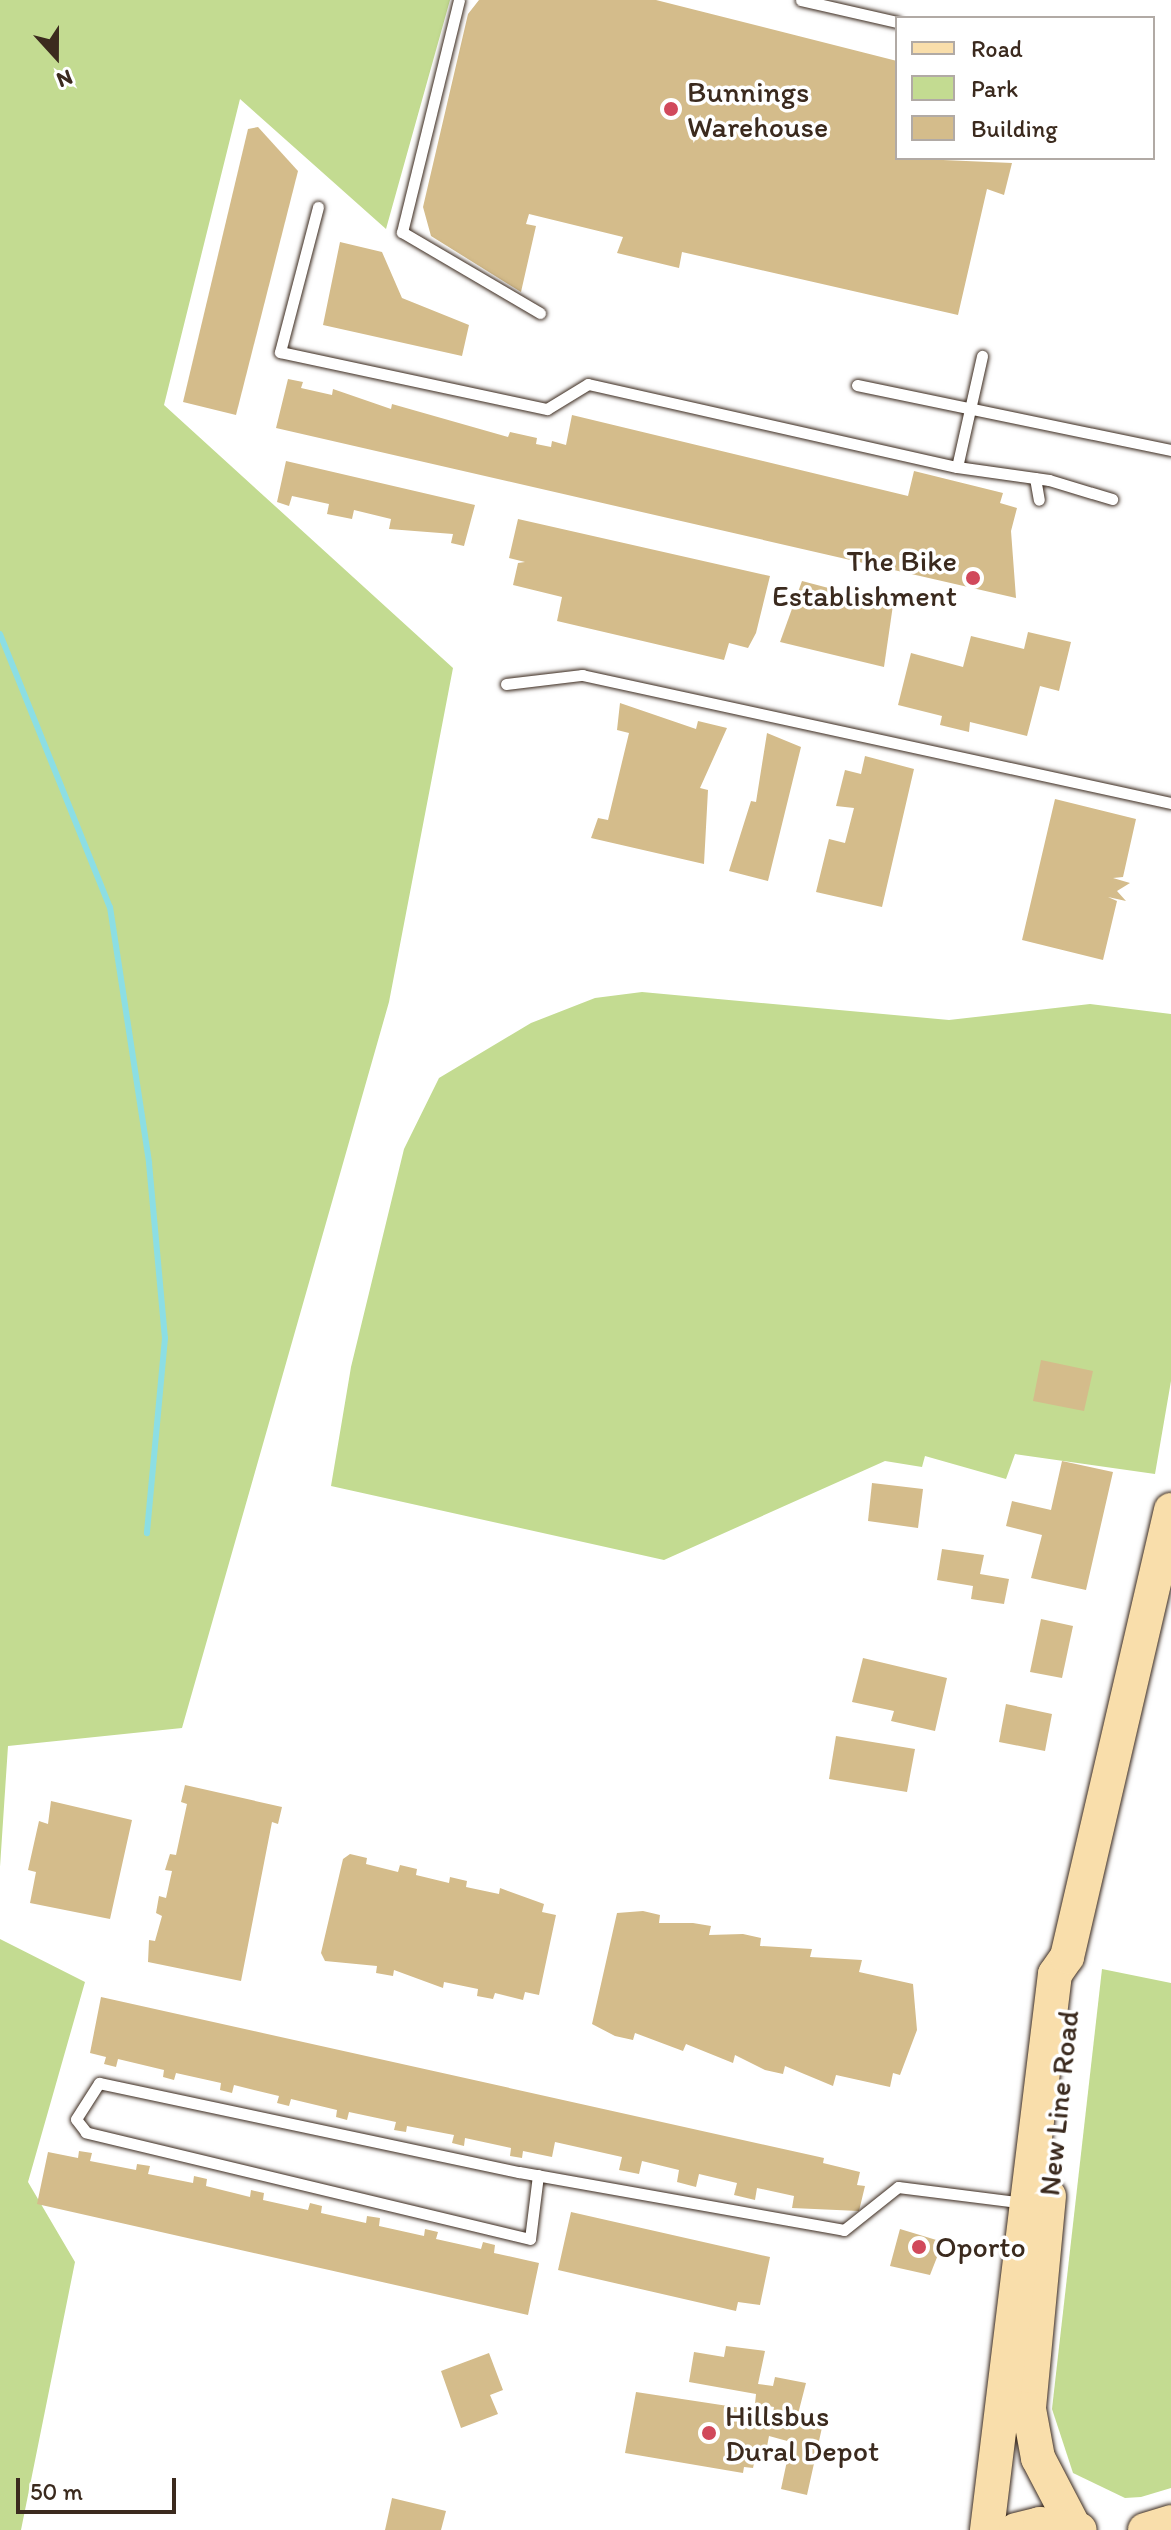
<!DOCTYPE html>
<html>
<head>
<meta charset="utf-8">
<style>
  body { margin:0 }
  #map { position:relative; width:1171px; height:2530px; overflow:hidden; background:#fff; font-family:Itim,sans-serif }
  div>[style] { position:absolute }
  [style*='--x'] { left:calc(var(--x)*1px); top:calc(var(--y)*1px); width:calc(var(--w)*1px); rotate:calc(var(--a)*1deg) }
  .green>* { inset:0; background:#c3db91 }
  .stream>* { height:6px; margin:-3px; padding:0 3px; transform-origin:3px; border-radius:3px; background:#8cdee4 }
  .building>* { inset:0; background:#d4bc8b }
  .roads { filter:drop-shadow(0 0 2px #3b2a1e) drop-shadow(0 0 2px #3b2a1e) }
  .lane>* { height:11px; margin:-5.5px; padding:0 5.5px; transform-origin:5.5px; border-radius:5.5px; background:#fff }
  .primary>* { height:34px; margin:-17px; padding:0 17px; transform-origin:17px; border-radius:17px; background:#f9deab }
  .dots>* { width:22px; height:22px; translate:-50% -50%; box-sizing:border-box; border:4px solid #fff; border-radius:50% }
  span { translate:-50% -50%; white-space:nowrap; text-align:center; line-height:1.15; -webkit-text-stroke:7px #fff; paint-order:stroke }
  .poi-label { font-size:30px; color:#3b2a1e }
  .left { translate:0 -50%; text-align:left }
  .right { translate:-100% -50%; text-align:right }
  .street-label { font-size:30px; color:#3b2a1e }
  .legend { position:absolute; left:895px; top:16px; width:260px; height:144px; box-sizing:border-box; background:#fff; border:2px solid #b1aaa5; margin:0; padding:10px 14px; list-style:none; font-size:24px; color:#3b2a1e }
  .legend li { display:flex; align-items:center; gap:16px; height:40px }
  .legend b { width:40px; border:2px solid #b1aaa5 }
  .north { position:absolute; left:16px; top:16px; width:80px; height:80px; -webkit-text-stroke:6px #fff; paint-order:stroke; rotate:159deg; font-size:22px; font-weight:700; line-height:32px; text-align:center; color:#3b2a1e }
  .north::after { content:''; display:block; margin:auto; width:28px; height:36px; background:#3b2a1e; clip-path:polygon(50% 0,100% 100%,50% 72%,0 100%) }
  .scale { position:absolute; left:16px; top:2478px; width:160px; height:36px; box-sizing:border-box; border:4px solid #3b2a1e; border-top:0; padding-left:10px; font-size:24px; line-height:28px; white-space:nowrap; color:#3b2a1e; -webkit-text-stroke:6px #fff; paint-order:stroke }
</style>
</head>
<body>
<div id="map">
  <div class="green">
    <i style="clip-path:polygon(0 0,450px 0,386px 229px,240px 99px,164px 405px,453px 668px,389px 1002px,182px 1728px,8px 1746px,0 1867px)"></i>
    <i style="clip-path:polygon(642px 992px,949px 1020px,1090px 1004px,1171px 1014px,1171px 1381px,1155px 1474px,1015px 1454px,1006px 1479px,925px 1456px,922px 1467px,885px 1461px,664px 1560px,331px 1486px,351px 1367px,404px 1149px,439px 1078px,531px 1023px,595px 998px)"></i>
    <i style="clip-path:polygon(0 1939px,85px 1982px,28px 2182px,75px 2262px,21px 2530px,0 2530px)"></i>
    <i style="clip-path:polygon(1102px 1969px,1171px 1983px,1171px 2488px,1141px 2497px,1125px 2498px,1073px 2473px,1052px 2409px)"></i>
  </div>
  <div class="stream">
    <i style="--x:0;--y:634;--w:294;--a:68.1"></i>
    <i style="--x:110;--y:907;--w:259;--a:81.3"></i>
    <i style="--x:149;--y:1163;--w:176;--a:84.8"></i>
    <i style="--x:165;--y:1338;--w:196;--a:95.3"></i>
  </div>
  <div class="building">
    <i style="clip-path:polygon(479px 0,656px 0,897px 61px,897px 158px,1012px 163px,1004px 195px,987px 189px,958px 315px,682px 252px,679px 268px,617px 253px,623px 237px,529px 214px,526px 224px,536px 226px,521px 292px,431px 236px,423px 207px,468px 14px)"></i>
    <i style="clip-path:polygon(258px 127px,298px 171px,236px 415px,183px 402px,248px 129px)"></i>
    <i style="clip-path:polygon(340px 242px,382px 252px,402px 298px,469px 325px,462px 356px,323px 325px)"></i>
    <i style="clip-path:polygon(288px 379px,303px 382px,301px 388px,332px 395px,333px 389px,391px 409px,392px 404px,508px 437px,510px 432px,537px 438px,536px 444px,551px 447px,552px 441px,566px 445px,572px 415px,908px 496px,914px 471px,1003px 493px,1000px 503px,1017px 508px,1011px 531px,1016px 598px,276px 428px)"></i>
    <i style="clip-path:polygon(286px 461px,475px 505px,464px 546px,451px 543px,453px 534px,389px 529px,391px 519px,354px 510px,352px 519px,327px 514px,329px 504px,292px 496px,289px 506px,277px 502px)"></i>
    <i style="clip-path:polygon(518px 519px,770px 576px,756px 633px,748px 648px,729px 643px,724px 660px,557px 621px,562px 597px,513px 585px,518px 563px,525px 562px,509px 558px)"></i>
    <i style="clip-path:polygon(802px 581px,893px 605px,884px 667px,780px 642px)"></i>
    <i style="clip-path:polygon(1028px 632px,1071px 642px,1059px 691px,1040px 686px,1027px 736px,970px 722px,969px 732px,940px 725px,942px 716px,898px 705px,911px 653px,963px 667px,971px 636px,1024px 649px)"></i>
    <i style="clip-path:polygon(620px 703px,696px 729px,698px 721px,727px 728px,700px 788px,708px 790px,704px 864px,591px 838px,598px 818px,608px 820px,629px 733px,617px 730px)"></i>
    <i style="clip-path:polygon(767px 733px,801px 747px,768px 881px,729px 871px,751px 801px,756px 802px)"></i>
    <i style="clip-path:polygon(865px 756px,914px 769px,882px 907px,816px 892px,829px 839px,845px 843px,854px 808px,836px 806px,845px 770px,861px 774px)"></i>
    <i style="clip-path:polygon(1055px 799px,1136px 819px,1123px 877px,1113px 878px,1130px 883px,1117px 891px,1126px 901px,1108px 897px,1117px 901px,1103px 960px,1022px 940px)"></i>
    <i style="clip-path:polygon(1041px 1360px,1093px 1371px,1084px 1411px,1033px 1401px)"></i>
    <i style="clip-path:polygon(1062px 1461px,1113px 1472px,1086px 1590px,1031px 1578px,1042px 1535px,1006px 1526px,1012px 1501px,1051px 1510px)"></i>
    <i style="clip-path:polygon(872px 1483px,923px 1489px,918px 1528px,868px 1521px)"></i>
    <i style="clip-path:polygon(942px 1549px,984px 1555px,980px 1574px,1009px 1579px,1004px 1604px,971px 1599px,973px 1586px,937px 1580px)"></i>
    <i style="clip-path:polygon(1041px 1619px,1073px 1626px,1062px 1678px,1030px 1672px)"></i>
    <i style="clip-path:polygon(863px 1658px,947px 1678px,935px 1731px,891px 1721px,894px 1711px,852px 1702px)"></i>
    <i style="clip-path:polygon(1006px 1704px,1052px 1714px,1045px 1751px,999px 1742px)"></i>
    <i style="clip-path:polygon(836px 1736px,915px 1749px,907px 1792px,829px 1779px)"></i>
    <i style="clip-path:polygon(185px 1785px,282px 1807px,278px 1824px,272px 1822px,241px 1981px,148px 1962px,149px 1940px,155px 1941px,162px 1916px,156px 1913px,159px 1896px,166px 1898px,172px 1871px,165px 1870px,170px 1854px,176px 1855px,187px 1804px,181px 1802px)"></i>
    <i style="clip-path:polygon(51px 1801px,132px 1820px,110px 1919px,30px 1903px,36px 1872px,28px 1870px,39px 1821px,48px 1824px)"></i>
    <i style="clip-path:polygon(350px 1854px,367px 1858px,366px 1864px,398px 1872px,400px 1865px,417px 1869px,416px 1875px,449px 1883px,450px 1877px,467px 1881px,466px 1887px,499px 1894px,500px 1888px,544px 1904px,542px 1912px,556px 1915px,539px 1995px,525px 1992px,523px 2000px,495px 1993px,493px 1999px,477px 1996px,478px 1989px,444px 1982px,443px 1988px,394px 1970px,393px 1976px,376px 1973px,377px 1966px,325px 1961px,321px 1953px,343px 1859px)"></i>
    <i style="clip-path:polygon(643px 1911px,660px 1915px,659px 1923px,693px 1923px,711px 1926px,709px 1935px,743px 1934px,761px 1938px,760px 1946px,812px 1949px,810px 1957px,862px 1960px,859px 1972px,913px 1984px,917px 2030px,900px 2075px,893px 2073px,890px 2087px,836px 2075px,833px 2086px,785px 2066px,783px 2074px,765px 2070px,735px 2055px,733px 2063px,686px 2044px,683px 2051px,635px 2033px,633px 2040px,615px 2036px,592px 2024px,617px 1913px)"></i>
    <i style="clip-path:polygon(101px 1997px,824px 2158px,823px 2163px,860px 2172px,857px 2185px,865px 2186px,859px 2211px,792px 2208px,794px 2196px,757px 2188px,755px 2200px,734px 2195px,737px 2183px,699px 2174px,696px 2187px,677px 2182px,679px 2170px,642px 2161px,639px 2174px,619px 2170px,622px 2157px,555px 2142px,552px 2157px,523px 2151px,522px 2158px,510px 2156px,511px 2148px,465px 2138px,464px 2146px,452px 2143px,454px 2135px,407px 2126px,406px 2132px,394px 2130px,396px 2122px,349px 2112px,347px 2120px,336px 2117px,337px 2110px,291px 2099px,289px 2106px,277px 2103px,279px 2096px,234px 2085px,232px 2093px,220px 2090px,221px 2083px,176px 2073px,174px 2080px,163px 2077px,164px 2070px,118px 2059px,116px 2067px,104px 2064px,106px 2057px,90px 2053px)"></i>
    <i style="clip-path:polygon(79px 2151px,92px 2153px,90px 2161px,136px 2170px,137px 2164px,150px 2166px,148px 2174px,193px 2183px,194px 2176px,207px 2179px,206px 2186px,250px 2197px,251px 2190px,264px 2193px,263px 2200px,308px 2210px,310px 2203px,322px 2206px,321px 2213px,366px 2223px,367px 2216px,380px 2218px,379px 2226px,424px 2236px,425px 2229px,438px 2232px,436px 2239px,481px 2249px,483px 2242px,495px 2245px,494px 2253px,539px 2263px,528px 2315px,37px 2204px,48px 2152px,78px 2158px)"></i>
    <i style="clip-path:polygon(571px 2212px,770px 2257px,760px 2305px,738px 2302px,736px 2311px,558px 2270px)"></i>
    <i style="clip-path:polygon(900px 2229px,943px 2242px,930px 2275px,890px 2266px)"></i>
    <i style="clip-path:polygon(726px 2346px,765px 2351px,758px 2384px,773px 2386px,775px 2377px,806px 2383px,797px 2418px,823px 2423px,807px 2495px,781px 2489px,791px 2442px,769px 2436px,765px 2457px,756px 2454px,753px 2468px,744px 2467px,743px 2473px,625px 2453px,636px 2392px,773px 2413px,774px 2407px,755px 2404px,756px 2394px,689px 2382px,694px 2352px,724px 2357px)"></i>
    <i style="clip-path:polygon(489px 2353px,503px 2390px,490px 2395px,498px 2414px,461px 2428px,441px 2371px)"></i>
    <i style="clip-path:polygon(392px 2498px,446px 2511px,441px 2530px,385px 2530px)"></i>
  </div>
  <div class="roads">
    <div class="lane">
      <i style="--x:459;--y:0;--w:239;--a:103.8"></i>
      <i style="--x:402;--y:232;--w:160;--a:30.4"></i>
      <i style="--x:801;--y:0;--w:98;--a:12.9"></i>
      <i style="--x:318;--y:207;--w:150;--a:104.7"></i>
      <i style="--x:280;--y:352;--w:273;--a:12.1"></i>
      <i style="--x:547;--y:409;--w:48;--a:-31.4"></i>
      <i style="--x:588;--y:384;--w:378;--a:12.7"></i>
      <i style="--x:957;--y:467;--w:114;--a:-77.3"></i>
      <i style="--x:857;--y:385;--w:321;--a:11.7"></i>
      <i style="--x:957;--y:467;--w:93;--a:8"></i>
      <i style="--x:1049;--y:480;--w:66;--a:16.8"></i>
      <i style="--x:1035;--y:478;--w:22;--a:80"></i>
      <i style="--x:506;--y:684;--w:77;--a:-6.8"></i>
      <i style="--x:582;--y:675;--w:603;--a:12.26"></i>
      <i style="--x:538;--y:2175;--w:64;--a:97.1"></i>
      <i style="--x:530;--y:2239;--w:457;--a:-166.5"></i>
      <i style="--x:86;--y:2132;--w:16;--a:-128"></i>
      <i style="--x:76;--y:2119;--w:43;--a:-57.4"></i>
      <i style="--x:99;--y:2083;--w:429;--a:12"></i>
      <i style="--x:519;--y:2172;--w:330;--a:10.1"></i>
      <i style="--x:844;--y:2230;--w:69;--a:-38.5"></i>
      <i style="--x:898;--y:2187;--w:127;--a:7.2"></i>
    </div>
    <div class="primary">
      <i style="--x:1049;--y:2196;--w:214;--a:95.4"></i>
      <i style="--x:1029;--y:2409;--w:50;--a:79.6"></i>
      <i style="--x:1038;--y:2458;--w:78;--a:62.4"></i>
      <i style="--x:987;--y:2530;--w:560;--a:-83.03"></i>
      <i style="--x:1055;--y:1974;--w:21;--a:-55"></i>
      <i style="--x:1067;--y:1957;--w:459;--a:-76.9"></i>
      <i style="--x:1016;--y:2530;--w:25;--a:-14"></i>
      <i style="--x:1040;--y:2524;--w:40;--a:8.5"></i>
      <i style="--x:1145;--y:2530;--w:27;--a:-17"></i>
    </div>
  </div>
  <div class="dots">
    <i style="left:671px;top:109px;background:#d1495b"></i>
    <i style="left:973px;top:578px;background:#d1495b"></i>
    <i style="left:919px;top:2247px;background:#d1495b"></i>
    <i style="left:709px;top:2433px;background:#d1495b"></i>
  </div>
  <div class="poi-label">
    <span class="left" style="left:687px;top:109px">Bunnings<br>Warehouse</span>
    <span class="right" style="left:957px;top:578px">The Bike<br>Establishment</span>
    <span class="left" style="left:935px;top:2247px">Oporto</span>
    <span class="left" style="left:725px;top:2433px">Hillsbus<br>Dural Depot</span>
  </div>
  <div class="street-label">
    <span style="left:1059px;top:2103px;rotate:-84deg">New Line Road</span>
  </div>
  <ul class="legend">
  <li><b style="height:10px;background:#f9deab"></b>Road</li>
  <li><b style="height:22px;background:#c3db91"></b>Park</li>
  <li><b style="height:22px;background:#d4bc8b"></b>Building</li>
  </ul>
  <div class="north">N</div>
  <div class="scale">50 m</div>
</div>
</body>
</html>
